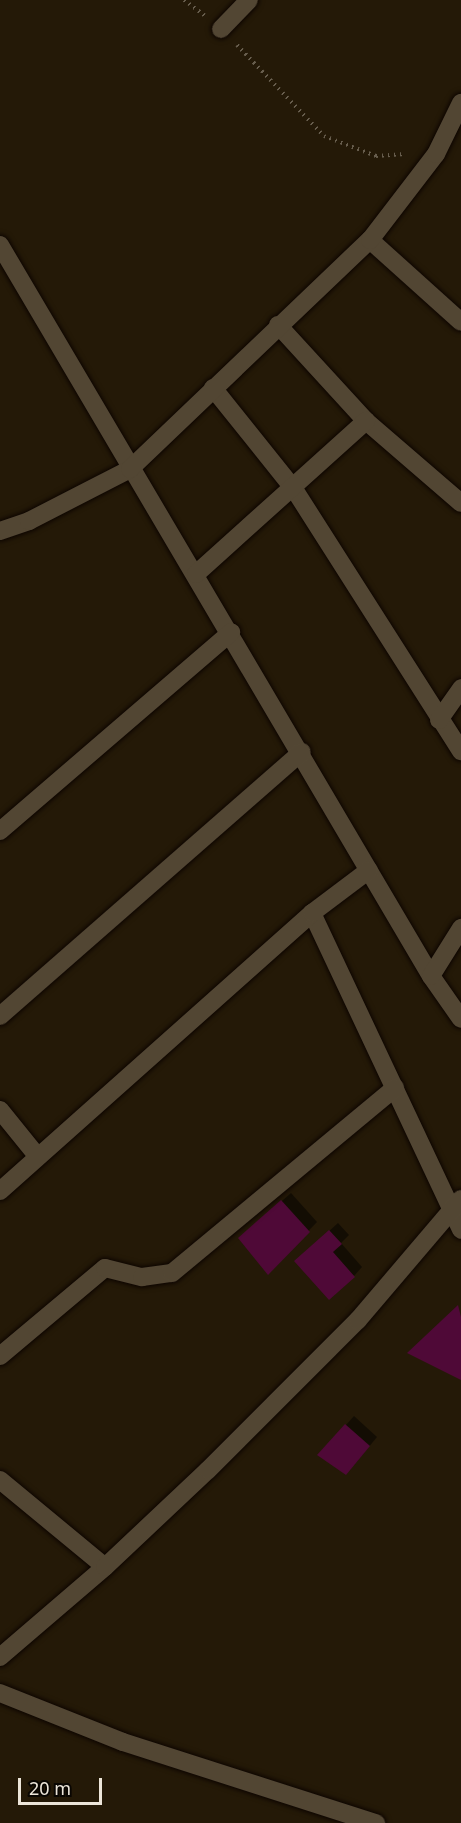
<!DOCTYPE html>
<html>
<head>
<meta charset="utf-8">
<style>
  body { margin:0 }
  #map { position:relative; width:461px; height:1823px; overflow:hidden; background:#241907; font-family:"Noto Sans",sans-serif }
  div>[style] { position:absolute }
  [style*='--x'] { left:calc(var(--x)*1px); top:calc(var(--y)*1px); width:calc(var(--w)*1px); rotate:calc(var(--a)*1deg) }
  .shadow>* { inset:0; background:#0007 }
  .building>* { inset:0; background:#4f0937 }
  .path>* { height:4px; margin-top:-2px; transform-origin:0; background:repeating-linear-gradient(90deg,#675d4d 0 1.5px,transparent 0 6px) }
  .roads { filter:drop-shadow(0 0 2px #0d0500) drop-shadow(0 0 2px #0d0500) }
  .minor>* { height:18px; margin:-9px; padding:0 9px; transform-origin:9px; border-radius:9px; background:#524633 }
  span { translate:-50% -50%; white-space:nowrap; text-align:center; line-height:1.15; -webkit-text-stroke:5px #090602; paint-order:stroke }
  .scale { position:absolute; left:18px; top:1778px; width:84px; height:27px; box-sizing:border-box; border:3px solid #ece5d9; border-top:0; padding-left:8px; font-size:18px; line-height:21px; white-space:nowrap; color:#ece5d9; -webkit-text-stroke:4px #090602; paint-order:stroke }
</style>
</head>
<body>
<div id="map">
  <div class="shadow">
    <i style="clip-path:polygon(291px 1193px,317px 1222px,268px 1273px,249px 1230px)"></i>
    <i style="clip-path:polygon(338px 1223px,349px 1235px,341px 1243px,362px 1267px,354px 1276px,305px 1253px)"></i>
    <i style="clip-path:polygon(354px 1416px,377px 1437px,354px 1465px,346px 1425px)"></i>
  </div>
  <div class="building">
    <i style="clip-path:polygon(281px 1200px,310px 1232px,268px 1275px,238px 1238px)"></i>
    <i style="clip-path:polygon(329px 1230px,342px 1244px,333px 1252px,355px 1277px,329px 1300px,294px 1261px)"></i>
    <i style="clip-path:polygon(458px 1305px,461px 1317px,461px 1380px,407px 1353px)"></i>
    <i style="clip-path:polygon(345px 1424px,370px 1446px,346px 1475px,317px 1455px)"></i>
  </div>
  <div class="path">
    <i style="--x:184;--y:0;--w:26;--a:37"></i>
    <i style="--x:237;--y:45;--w:126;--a:46.3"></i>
    <i style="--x:324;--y:136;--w:56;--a:21"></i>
    <i style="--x:376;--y:156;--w:29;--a:-4"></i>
  </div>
  <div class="roads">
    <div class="minor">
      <i style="--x:221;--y:29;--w:40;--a:-46"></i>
      <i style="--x:370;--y:240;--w:122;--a:42"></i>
      <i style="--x:0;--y:245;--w:849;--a:59.48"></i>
      <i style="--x:431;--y:976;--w:52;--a:55.1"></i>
      <i style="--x:278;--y:325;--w:130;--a:47.5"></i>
      <i style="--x:366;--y:421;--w:125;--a:40.8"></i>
      <i style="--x:213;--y:388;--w:129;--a:51.3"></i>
      <i style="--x:294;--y:489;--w:311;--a:57.5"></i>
      <i style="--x:0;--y:531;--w:31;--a:-19"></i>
      <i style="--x:29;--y:521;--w:114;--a:-27.2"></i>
      <i style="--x:130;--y:469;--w:332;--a:-43.7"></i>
      <i style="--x:370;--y:240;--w:108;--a:-52.5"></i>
      <i style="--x:436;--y:154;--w:57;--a:-63.9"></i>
      <i style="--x:196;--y:574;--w:229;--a:-42"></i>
      <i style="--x:439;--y:720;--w:39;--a:-55"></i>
      <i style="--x:0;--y:831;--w:305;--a:-40.7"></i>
      <i style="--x:312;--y:913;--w:350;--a:64.8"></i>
      <i style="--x:431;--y:976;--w:57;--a:-58"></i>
      <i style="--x:0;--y:1016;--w:401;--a:-41.2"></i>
      <i style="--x:0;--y:1110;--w:60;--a:51"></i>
      <i style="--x:0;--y:1191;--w:418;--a:-41.7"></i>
      <i style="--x:312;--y:913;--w:71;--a:-37"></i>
      <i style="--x:0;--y:1356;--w:137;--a:-40"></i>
      <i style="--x:105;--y:1268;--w:38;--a:14"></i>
      <i style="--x:142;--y:1277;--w:30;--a:-8"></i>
      <i style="--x:172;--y:1273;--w:290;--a:-39.7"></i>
      <i style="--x:0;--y:1480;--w:136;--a:39.6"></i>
      <i style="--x:0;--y:1657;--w:138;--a:-40.6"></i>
      <i style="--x:105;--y:1567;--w:141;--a:-43.3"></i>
      <i style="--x:208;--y:1470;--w:212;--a:-45"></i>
      <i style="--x:358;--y:1320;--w:159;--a:-49.6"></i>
      <i style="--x:0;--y:1693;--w:132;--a:21.7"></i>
      <i style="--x:123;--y:1742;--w:266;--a:17.8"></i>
    </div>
  </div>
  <div class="scale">20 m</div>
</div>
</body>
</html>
